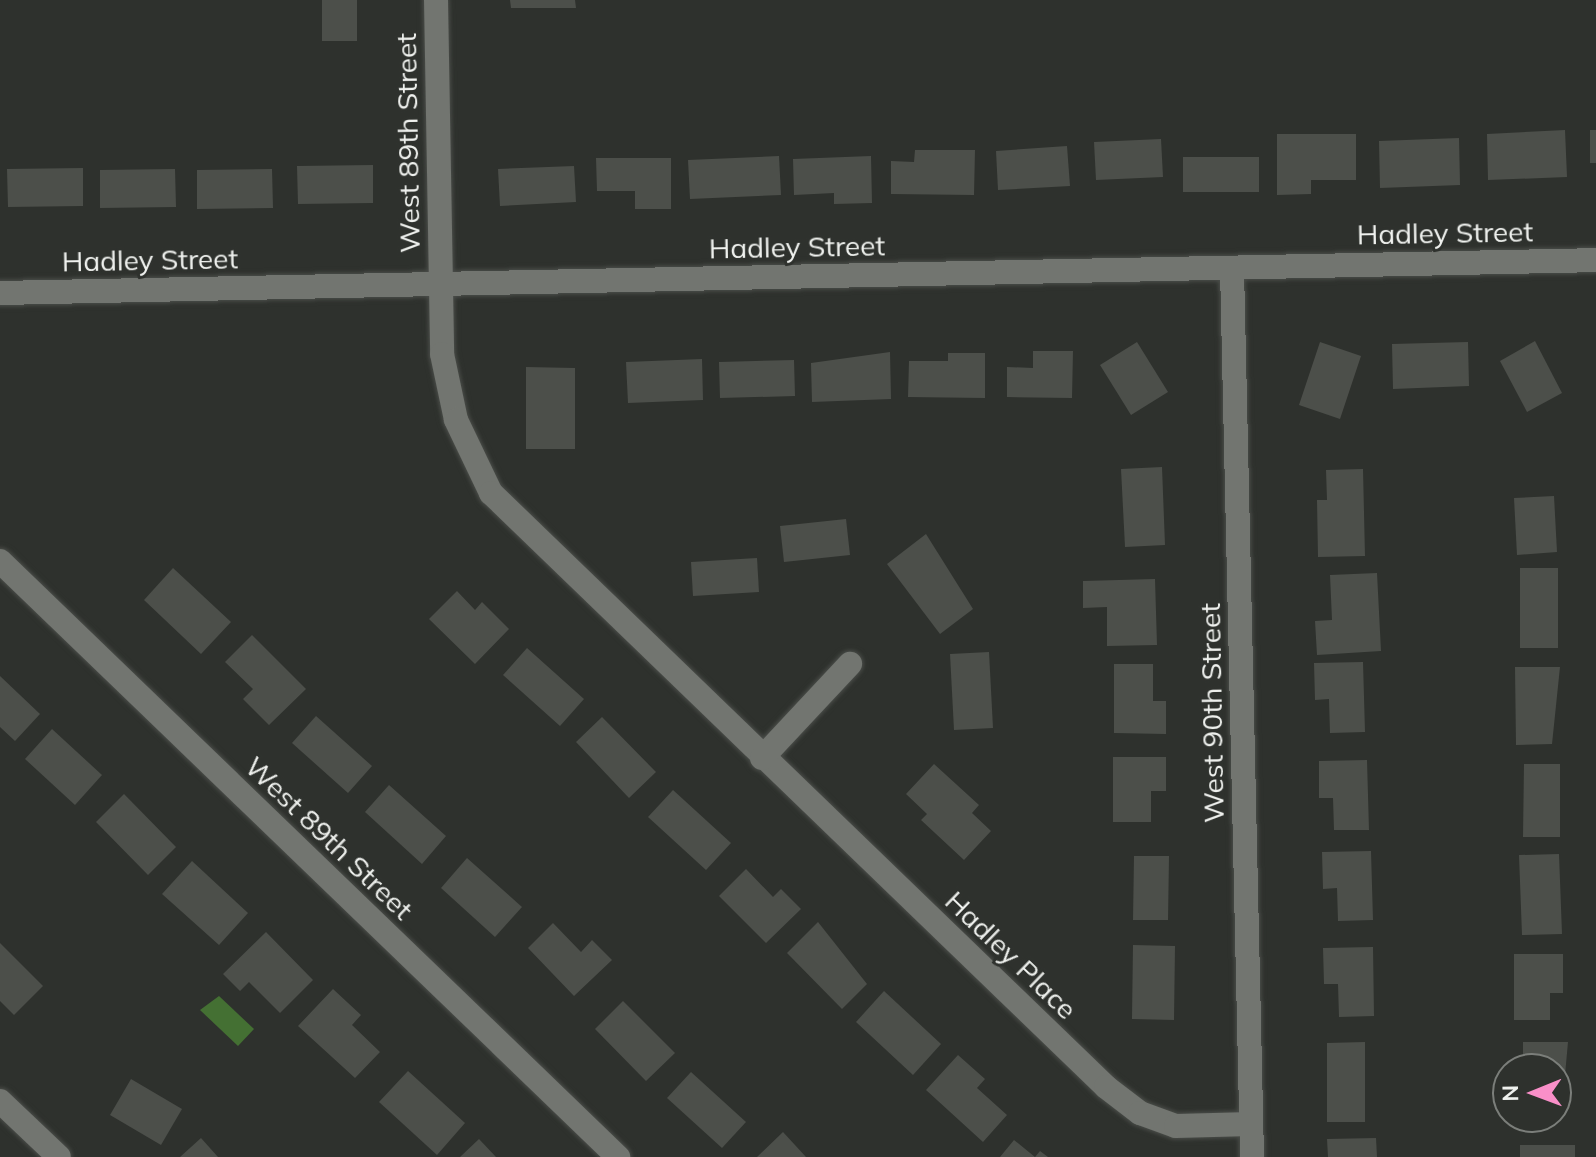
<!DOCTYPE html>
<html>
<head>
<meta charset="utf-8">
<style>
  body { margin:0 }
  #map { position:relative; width:1596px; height:1157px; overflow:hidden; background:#2e312d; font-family:Mulish,sans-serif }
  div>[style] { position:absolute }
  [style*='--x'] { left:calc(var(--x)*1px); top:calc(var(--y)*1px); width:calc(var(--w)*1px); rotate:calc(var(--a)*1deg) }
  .water>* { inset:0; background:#447033 }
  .building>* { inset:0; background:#4c4f4a }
  .roads { filter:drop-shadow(0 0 2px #4a4d49) drop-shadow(0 0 2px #4a4d49) }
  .street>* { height:24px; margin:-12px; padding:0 12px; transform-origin:12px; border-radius:12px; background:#727570 }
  span { translate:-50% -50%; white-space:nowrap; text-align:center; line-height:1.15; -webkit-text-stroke:6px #2e312d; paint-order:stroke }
  .street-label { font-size:28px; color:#eff1ee }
  .north { position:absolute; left:1492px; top:1053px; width:80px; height:80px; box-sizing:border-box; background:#2e312d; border:2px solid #7b7e7a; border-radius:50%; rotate:269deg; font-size:22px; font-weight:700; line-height:32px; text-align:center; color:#eff1ee }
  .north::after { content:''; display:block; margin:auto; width:28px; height:36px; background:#f98fc8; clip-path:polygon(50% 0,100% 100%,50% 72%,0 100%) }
</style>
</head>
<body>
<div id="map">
  <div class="water">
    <i style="clip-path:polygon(219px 996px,254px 1029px,238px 1046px,200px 1010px)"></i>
  </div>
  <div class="building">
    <i style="clip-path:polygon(322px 0,357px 0,357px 41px,322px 41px)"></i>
    <i style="clip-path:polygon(510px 0,575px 0,576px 8px,511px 8px)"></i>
    <i style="clip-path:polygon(1565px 130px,1567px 177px,1488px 180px,1487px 134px)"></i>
    <i style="clip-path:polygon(1590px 130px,1596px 130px,1596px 163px,1590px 163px)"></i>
    <i style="clip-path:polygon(1277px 134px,1356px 134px,1356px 180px,1311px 180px,1311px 194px,1277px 195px)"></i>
    <i style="clip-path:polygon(1459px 138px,1460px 185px,1380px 188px,1379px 141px)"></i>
    <i style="clip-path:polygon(1161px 139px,1163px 177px,1096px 180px,1094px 142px)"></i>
    <i style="clip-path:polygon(1067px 146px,1070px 186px,998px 190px,996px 151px)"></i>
    <i style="clip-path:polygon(915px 150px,975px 150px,974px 195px,891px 194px,891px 161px,914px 162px)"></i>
    <i style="clip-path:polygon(779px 156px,781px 195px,690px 199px,688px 160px)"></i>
    <i style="clip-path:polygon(871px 156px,872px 203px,834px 204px,834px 193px,794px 195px,793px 159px)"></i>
    <i style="clip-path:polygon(1183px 157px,1259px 157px,1259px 192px,1183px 192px)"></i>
    <i style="clip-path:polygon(596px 158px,671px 158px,671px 209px,635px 209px,635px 191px,597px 191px)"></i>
    <i style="clip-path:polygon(373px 165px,373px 203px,298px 204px,297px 166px)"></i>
    <i style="clip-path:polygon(574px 166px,576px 202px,500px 206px,498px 169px)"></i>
    <i style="clip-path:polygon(83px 168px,83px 206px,8px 207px,7px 169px)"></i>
    <i style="clip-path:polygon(175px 169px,176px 207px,100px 208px,100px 170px)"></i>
    <i style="clip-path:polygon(272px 169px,273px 208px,197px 209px,197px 170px)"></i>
    <i style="clip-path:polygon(1535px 341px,1562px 393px,1527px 412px,1500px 361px)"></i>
    <i style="clip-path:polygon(1137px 342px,1168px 392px,1131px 415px,1100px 365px)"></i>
    <i style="clip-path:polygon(1320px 342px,1361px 356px,1340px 419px,1299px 405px)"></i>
    <i style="clip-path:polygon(1468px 342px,1469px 386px,1393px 389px,1392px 344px)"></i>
    <i style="clip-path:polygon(1033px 351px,1073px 351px,1072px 398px,1007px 397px,1007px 367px,1033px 368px)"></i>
    <i style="clip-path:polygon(890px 352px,891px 399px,812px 402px,811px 363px)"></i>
    <i style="clip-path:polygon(948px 353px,985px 353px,985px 398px,908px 397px,909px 361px,948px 361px)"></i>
    <i style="clip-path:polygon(702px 359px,703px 400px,628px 403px,626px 362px)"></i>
    <i style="clip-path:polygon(794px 360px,795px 396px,720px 398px,719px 362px)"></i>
    <i style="clip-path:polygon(526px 367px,575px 368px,575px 449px,526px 449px)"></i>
    <i style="clip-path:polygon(1162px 467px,1165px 545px,1125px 547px,1121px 469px)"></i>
    <i style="clip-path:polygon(1363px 469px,1365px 556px,1318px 557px,1317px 500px,1327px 500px,1326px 470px)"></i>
    <i style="clip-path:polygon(1554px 496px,1557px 552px,1517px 555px,1514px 498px)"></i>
    <i style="clip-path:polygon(846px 519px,850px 555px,784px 562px,780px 526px)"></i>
    <i style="clip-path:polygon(926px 534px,973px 609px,940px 634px,887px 564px)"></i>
    <i style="clip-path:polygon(757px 558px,759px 592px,693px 596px,691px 562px)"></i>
    <i style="clip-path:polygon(173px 568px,231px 622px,201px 654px,144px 600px)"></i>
    <i style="clip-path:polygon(1520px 568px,1558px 568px,1558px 648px,1520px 648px)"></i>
    <i style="clip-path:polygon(1377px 573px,1381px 651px,1317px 655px,1315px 621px,1332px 620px,1330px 575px)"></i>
    <i style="clip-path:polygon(1155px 579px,1157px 645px,1107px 646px,1107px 607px,1083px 608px,1083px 581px)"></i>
    <i style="clip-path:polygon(457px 591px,475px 610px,482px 602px,509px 629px,475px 664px,429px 619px)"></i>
    <i style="clip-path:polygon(252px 635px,306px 689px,269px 725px,243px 699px,253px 689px,225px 662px)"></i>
    <i style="clip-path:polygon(527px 648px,584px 699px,560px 726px,503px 675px)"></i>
    <i style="clip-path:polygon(989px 652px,993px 728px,954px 730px,950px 654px)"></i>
    <i style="clip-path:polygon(1363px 662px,1365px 732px,1330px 733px,1329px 699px,1315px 700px,1314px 663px)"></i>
    <i style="clip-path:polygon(1114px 664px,1153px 664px,1153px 701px,1166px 701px,1166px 734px,1114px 733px)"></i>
    <i style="clip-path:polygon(1515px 667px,1560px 667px,1552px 744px,1516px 745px)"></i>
    <i style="clip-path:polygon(0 676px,40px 714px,15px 741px,0 727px)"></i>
    <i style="clip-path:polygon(316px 716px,372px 766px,348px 793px,292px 743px)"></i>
    <i style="clip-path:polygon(602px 717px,656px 772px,629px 798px,576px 742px)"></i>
    <i style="clip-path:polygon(52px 729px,102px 775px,75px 805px,25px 759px)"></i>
    <i style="clip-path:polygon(1113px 757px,1166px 757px,1166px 791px,1151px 791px,1151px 822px,1113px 822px)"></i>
    <i style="clip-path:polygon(1367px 760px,1369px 830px,1334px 830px,1333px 798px,1319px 798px,1319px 761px)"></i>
    <i style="clip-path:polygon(934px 764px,979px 805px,972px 813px,991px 831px,964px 860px,921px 820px,927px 814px,906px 794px)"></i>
    <i style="clip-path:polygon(1524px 764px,1560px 764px,1560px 837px,1523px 837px)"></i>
    <i style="clip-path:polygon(389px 785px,446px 836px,422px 864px,365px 812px)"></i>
    <i style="clip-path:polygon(673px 790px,731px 843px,706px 870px,648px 817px)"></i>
    <i style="clip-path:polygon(124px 794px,176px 847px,148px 875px,96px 822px)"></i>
    <i style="clip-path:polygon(1371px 851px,1373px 920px,1338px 921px,1337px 888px,1323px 889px,1322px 852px)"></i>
    <i style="clip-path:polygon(1559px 854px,1562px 934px,1522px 935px,1519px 855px)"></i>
    <i style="clip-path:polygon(1134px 856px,1169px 856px,1168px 920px,1133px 920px)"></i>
    <i style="clip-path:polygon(467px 858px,522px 907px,495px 937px,441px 888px)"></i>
    <i style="clip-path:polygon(192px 861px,248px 913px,219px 945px,162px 894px)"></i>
    <i style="clip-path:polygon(746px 869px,773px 897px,781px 889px,801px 909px,766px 943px,719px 896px)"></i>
    <i style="clip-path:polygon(818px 922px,867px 984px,842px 1009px,787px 953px)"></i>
    <i style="clip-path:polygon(553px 923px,581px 952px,592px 940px,612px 960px,574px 996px,528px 948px)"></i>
    <i style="clip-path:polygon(266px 932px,313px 980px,280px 1013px,249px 982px,240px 991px,223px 974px)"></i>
    <i style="clip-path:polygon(0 943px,43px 986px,14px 1015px,0 1001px)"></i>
    <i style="clip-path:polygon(1133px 945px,1175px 946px,1174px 1020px,1132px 1019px)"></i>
    <i style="clip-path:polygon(1373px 947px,1374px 1016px,1339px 1017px,1338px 984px,1324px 984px,1323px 948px)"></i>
    <i style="clip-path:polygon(1514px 954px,1563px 954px,1563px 993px,1550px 993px,1550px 1020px,1514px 1020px)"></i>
    <i style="clip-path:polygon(333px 989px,361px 1015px,352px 1025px,380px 1052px,355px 1078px,298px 1026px)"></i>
    <i style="clip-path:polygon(884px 991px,941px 1044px,913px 1075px,856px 1022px)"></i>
    <i style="clip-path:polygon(623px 1001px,675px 1053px,646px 1081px,595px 1029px)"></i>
    <i style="clip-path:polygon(1365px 1042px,1365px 1122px,1327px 1122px,1327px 1043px)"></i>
    <i style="clip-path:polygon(1523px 1042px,1568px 1042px,1561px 1119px,1556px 1069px,1523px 1069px)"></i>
    <i style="clip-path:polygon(958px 1055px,985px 1079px,977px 1088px,1007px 1115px,983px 1142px,926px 1090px)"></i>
    <i style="clip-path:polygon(408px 1071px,465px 1123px,437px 1155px,379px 1102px)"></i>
    <i style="clip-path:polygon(691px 1072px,746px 1122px,722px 1148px,667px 1098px)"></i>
    <i style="clip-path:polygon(131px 1079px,182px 1109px,161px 1145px,110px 1115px)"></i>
    <i style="clip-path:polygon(783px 1132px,806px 1157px,757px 1157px)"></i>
    <i style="clip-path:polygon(201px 1138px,218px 1157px,180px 1157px)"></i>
    <i style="clip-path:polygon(1376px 1138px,1377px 1157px,1328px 1157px,1327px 1139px)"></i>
    <i style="clip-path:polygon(479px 1139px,496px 1157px,460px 1157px)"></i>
    <i style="clip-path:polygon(1014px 1140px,1035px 1157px,1040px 1151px,1048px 1157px,1000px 1157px)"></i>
    <i style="clip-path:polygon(1520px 1145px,1575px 1145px,1575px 1157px,1520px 1157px)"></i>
  </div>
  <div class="roads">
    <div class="street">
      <i style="--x:436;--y:0;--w:354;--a:89"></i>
      <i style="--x:442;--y:354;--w:67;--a:78"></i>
      <i style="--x:456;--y:420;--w:81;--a:64.4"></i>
      <i style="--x:491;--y:493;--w:855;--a:44"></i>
      <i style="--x:1106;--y:1087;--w:43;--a:37.4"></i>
      <i style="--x:1140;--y:1113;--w:38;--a:20"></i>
      <i style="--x:1176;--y:1126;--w:75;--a:-1.5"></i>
      <i style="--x:1232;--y:268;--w:889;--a:88.71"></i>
      <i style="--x:0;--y:293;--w:1596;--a:-1.18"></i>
      <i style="--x:0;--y:561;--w:859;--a:43.96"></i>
      <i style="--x:762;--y:758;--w:129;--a:-46.9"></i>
      <i style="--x:0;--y:1101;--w:81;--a:43.5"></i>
    </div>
  </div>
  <div class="street-label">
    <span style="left:408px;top:143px;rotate:-91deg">West 89th Street</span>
    <span style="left:1445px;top:233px;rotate:-1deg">Hadley Street</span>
    <span style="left:797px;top:247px;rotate:-1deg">Hadley Street</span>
    <span style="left:150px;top:260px;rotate:-1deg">Hadley Street</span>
    <span style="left:1212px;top:713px;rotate:-91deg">West 90th Street</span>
    <span style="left:329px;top:838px;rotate:44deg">West 89th Street</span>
    <span style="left:1011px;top:955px;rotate:44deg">Hadley Place</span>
  </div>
  <div class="north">N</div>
</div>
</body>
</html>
